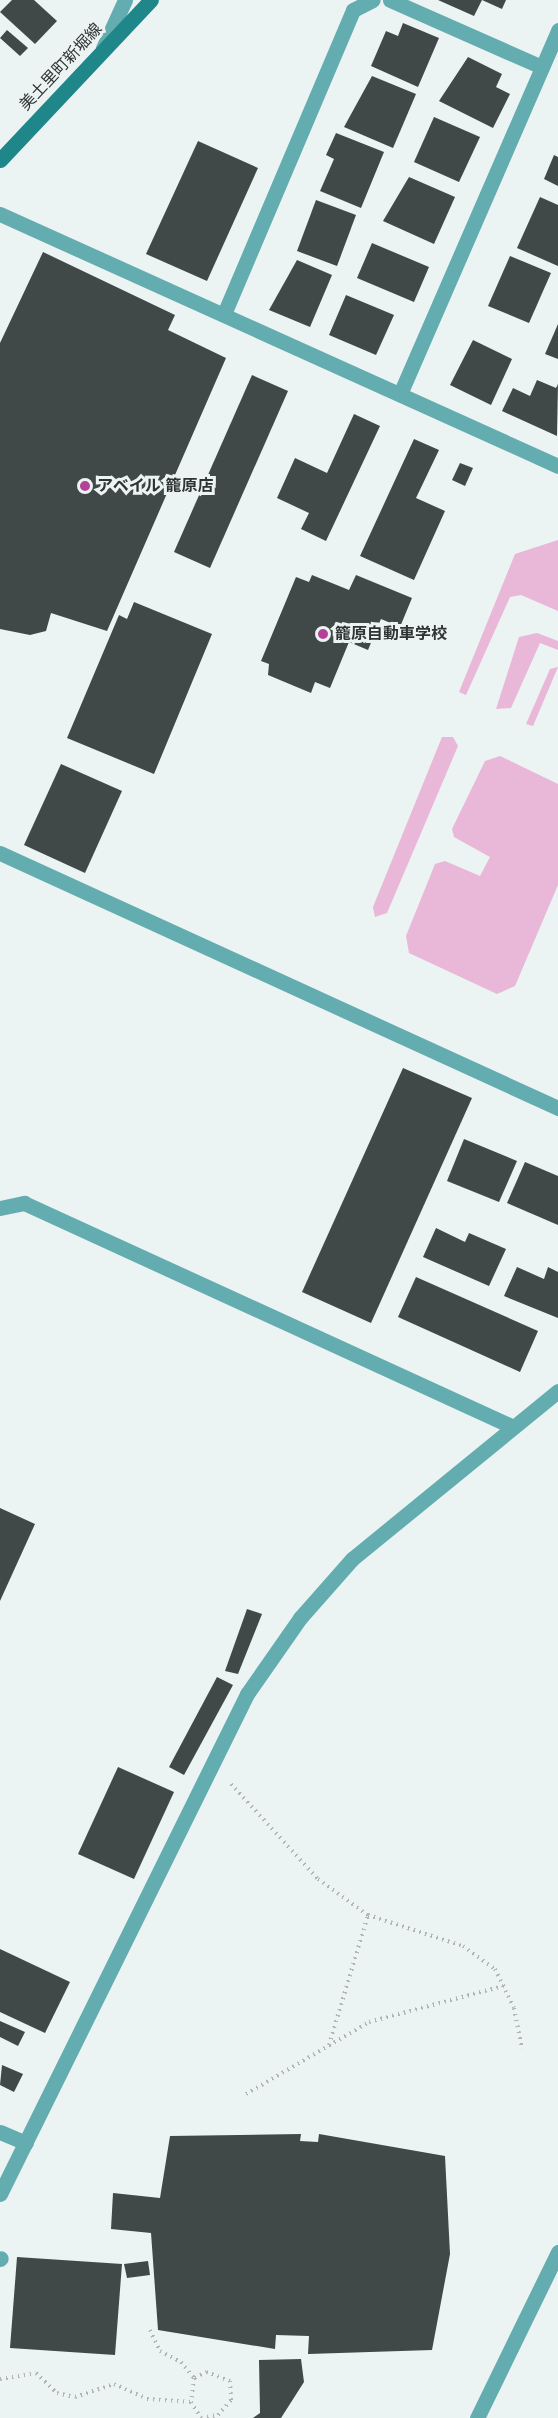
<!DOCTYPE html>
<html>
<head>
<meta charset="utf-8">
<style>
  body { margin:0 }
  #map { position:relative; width:558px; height:2418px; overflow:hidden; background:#ebf3f3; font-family:Jost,"Noto Sans JP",sans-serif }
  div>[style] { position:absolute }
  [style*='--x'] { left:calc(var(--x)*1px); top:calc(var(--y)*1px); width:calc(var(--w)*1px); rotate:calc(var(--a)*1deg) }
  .green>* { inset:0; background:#e9b7d8 }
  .building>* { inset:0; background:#414848 }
  .path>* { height:4px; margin-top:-2px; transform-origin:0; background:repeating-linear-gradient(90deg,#afb5b5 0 1.5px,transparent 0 6px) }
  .service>* { height:15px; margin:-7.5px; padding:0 7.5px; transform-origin:7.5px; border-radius:7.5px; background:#63acaf }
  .minor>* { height:15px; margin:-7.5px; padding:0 7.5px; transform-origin:7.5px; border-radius:7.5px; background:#63acaf }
  .secondary>* { height:15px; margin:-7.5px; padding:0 7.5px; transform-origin:7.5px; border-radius:7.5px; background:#1f8689 }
  .dots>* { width:16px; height:16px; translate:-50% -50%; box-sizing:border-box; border:3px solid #ebf3f3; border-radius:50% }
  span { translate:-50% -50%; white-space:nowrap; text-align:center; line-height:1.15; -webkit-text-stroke:6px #ebf3f3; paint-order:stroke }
  .street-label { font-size:16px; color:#303333 }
  .poi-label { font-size:16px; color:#303333; font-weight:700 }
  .left { translate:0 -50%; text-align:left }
</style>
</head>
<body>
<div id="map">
  <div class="green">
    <i style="clip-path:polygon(558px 540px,558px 611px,521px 595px,510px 597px,466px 695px,459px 692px,515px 554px)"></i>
    <i style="clip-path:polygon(537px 633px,558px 641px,558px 650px,540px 643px,511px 708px,496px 709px,519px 637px)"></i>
    <i style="clip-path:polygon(558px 667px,533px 726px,526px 724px,550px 669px)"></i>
    <i style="clip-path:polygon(442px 737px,453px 737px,458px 746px,387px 913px,375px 917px,373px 907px)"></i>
    <i style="clip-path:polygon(500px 756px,558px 784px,558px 885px,515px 986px,497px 994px,409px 953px,406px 936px,435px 864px,445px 861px,480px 876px,490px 857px,454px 837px,452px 829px,485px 761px)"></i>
  </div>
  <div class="building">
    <i style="clip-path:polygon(12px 0,34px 0,57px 21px,35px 44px,0 12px)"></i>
    <i style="clip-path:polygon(438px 0,482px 0,474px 16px)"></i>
    <i style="clip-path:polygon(482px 0,506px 0,502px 9px)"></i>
    <i style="clip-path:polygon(403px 23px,439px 38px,418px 87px,371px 66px,386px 31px,398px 36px)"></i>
    <i style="clip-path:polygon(7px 30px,28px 48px,20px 56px,0 38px)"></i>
    <i style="clip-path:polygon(468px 57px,502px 74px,496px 87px,510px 94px,493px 128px,439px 101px)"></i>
    <i style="clip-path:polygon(372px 76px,416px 94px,393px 148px,344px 127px)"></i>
    <i style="clip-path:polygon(434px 117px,480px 137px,459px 182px,414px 162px)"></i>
    <i style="clip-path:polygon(336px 133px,384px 152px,361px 208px,320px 191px,334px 159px,326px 155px)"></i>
    <i style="clip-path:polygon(198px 141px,258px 168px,207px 281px,146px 254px)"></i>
    <i style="clip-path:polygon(554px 155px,558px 157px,558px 186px,544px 179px)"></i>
    <i style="clip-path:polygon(409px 177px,455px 197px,434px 244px,383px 221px)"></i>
    <i style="clip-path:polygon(540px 197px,558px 205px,558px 266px,517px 248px)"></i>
    <i style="clip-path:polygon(316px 200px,356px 215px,337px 266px,297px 251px)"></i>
    <i style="clip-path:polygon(372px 243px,429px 267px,414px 302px,357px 278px)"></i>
    <i style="clip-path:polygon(43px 252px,175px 315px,168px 330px,226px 358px,107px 631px,51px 613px,46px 631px,30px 635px,0 629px,0 343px)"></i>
    <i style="clip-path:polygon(510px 256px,551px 273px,529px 323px,488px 306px)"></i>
    <i style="clip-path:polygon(297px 260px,332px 275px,310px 327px,269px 310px)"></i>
    <i style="clip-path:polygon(346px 295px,394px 315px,376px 355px,329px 335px)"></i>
    <i style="clip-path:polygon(558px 324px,558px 359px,545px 354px)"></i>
    <i style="clip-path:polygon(473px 340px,512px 359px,491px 405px,450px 385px)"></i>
    <i style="clip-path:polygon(252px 375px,288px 391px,210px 568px,174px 552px)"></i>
    <i style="clip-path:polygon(537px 380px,556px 388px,558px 384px,557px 436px,502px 411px,513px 388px,530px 396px)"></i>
    <i style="clip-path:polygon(354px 414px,380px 426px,326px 541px,301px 529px,309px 513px,277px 498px,295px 458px,327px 473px)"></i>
    <i style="clip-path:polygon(414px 439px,439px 450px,416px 498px,445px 511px,414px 580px,360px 556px)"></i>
    <i style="clip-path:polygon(460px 463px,473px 468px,465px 486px,452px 480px)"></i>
    <i style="clip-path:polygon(312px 575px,349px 590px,356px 575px,412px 598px,400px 627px,381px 619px,368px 650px,349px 642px,330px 688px,315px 682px,311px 693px,268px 675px,269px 664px,261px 661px,296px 577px,309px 582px)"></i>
    <i style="clip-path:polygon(134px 602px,212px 634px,154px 774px,67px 738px,119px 615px,127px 619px)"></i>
    <i style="clip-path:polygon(61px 764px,122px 791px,85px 873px,24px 845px)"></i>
    <i style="clip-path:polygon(403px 1068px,472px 1098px,371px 1323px,302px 1292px)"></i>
    <i style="clip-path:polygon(464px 1139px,517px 1161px,499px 1202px,447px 1181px)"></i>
    <i style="clip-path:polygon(525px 1162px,558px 1176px,558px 1225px,507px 1203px)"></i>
    <i style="clip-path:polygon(436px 1228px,465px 1242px,469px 1233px,506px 1249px,489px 1286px,423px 1257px)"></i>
    <i style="clip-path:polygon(517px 1267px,544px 1279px,548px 1267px,558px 1272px,558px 1318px,504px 1296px)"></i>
    <i style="clip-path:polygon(416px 1277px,538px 1331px,520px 1372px,398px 1317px)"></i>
    <i style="clip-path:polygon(0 1508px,35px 1524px,0 1601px)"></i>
    <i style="clip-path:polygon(247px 1609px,262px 1614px,238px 1674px,225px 1671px)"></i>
    <i style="clip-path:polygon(217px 1677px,233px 1685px,184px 1775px,169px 1767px)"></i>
    <i style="clip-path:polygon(118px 1767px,174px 1792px,134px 1879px,78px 1854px)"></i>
    <i style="clip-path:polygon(0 1949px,70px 1982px,45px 2033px,0 2012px)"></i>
    <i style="clip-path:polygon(0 2021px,25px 2032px,18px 2046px,0 2037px)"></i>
    <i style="clip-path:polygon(2px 2065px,23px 2074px,14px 2092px,0 2085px)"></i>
    <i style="clip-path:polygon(301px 2134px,300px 2141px,318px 2142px,319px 2134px,445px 2156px,450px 2254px,432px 2350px,308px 2354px,309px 2336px,276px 2335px,275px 2349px,158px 2330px,151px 2233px,111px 2229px,113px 2193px,160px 2198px,170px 2136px)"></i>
    <i style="clip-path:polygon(17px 2257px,122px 2264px,115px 2355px,10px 2348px)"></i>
    <i style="clip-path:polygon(148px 2261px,150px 2275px,127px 2278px,124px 2264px)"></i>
    <i style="clip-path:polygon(301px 2359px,304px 2382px,281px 2418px,253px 2418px,260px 2413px,259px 2360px)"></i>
  </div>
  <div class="path">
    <i style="--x:231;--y:1784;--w:129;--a:47.5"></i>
    <i style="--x:318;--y:1879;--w:62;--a:35.8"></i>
    <i style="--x:368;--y:1915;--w:100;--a:18.1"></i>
    <i style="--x:463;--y:1946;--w:39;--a:36"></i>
    <i style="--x:495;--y:1969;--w:43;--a:64"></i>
    <i style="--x:514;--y:2008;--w:42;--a:79"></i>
    <i style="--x:329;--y:2045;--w:136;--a:-73.3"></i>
    <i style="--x:246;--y:2094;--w:143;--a:-30.3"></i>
    <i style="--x:369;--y:2022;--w:139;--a:-15"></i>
    <i style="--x:150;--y:2330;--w:23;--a:65"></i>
    <i style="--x:160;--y:2351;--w:24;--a:28"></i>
    <i style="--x:181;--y:2362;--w:21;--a:51"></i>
    <i style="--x:194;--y:2378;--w:24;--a:97"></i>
    <i style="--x:191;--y:2402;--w:19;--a:58"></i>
    <i style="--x:201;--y:2418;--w:17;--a:-10"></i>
    <i style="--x:218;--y:2415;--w:20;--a:-49"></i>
    <i style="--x:231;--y:2400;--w:19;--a:-93"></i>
    <i style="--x:230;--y:2381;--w:25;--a:-159"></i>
    <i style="--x:207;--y:2372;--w:14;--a:155"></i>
    <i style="--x:0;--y:2379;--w:36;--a:-9"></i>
    <i style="--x:36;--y:2373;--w:29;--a:44"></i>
    <i style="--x:57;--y:2393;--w:18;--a:13"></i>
    <i style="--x:75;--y:2397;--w:41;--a:-18.4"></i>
    <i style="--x:114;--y:2384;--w:36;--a:24"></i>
    <i style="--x:147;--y:2399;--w:44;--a:3.9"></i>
  </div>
  <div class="service">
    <i style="--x:0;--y:853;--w:614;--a:24.56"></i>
    <i style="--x:0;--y:2259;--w:1;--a:-45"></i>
  </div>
  <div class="minor">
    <i style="--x:390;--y:0;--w:166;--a:23.8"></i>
    <i style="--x:103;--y:48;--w:53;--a:-65.4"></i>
    <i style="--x:0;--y:214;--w:612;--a:24.3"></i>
    <i style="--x:224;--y:314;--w:330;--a:-67"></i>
    <i style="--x:353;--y:10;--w:22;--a:-27"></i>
    <i style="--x:400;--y:394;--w:397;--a:-66.5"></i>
    <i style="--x:0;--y:1208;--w:25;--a:-12"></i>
    <i style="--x:24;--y:1203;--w:536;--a:24.6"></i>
    <i style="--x:0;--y:2132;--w:28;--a:23"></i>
    <i style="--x:0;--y:2194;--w:558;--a:-63.71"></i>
    <i style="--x:247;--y:1694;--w:93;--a:-55.1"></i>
    <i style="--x:300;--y:1618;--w:79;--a:-48.6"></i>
    <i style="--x:352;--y:1559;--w:266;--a:-39.2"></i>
    <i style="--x:477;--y:2418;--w:185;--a:-64"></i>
  </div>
  <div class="secondary">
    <i style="--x:0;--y:160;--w:220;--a:-46.7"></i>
  </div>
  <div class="dots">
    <i style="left:85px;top:486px;background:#b64199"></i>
    <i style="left:323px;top:634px;background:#b64199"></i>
  </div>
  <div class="street-label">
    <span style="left:61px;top:67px;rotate:-47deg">美土里町新堀線</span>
  </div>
  <div class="poi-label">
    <span class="left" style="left:97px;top:486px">アベイル 籠原店</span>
    <span class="left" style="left:335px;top:634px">籠原自動車学校</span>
  </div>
</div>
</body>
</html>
